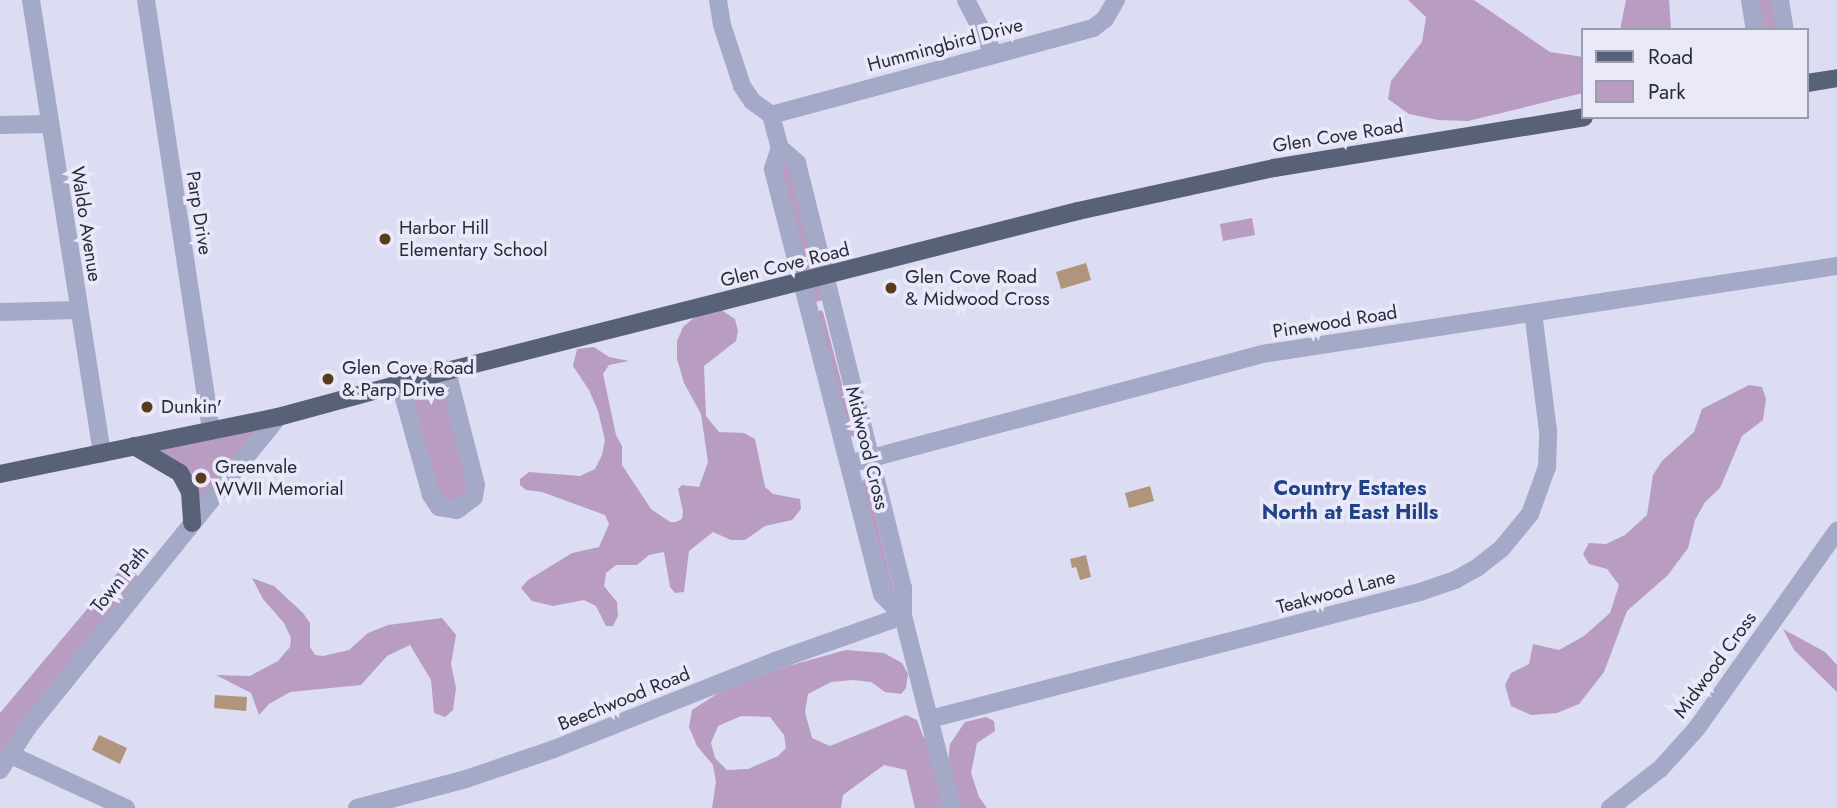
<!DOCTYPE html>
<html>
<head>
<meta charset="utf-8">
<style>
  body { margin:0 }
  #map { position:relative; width:1837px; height:808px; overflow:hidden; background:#dcddf2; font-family:Jost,sans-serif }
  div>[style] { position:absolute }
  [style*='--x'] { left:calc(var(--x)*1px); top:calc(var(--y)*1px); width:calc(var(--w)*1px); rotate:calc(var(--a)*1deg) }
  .green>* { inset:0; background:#b99cc2 }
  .water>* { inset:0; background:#b0947b }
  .minor>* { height:18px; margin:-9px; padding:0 9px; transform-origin:9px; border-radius:9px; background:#a5a9c8 }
  .tertiary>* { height:18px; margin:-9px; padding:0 9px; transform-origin:9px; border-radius:9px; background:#a5a9c8 }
  .primary>* { height:18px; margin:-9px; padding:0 9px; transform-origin:9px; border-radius:9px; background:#596179 }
  .dots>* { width:19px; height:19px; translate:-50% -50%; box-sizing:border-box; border:4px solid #e9e9fa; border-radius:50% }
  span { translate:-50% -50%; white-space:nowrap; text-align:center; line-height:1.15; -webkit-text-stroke:7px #e9e9fa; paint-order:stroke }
  .street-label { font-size:19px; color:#282c37 }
  .poi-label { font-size:19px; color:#282c37 }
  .left { translate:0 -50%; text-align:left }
  .neighbourhood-label { font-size:21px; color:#214287; font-weight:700 }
  .legend { position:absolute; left:1581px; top:28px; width:228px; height:91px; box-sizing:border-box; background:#e9e9fa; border:2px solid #9c9dac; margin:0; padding:9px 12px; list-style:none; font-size:21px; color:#282c37 }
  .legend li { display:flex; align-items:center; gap:14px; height:35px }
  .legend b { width:35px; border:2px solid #9c9dac }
</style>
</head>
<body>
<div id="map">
  <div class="green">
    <i style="clip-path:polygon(1408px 0,1474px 0,1550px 52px,1583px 57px,1583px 93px,1468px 121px,1438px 120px,1409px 114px,1388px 99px,1391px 81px,1422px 42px,1426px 17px)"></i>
    <i style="clip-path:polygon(1626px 0,1669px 0,1671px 30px,1620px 30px)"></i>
    <i style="clip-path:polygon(1750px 0,1780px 0,1785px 30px,1755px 30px)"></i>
    <i style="clip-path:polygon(780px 148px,797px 163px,831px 298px,808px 304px,773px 169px)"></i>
    <i style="clip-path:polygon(1252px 218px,1255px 235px,1223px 241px,1220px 224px)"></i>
    <i style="clip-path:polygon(720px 309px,735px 319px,738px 331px,736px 341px,704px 366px,706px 416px,719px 432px,744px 433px,755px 439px,765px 487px,773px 494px,800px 499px,801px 509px,792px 520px,765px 526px,745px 540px,731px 540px,713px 532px,689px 551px,684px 592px,675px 593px,670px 587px,664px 552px,649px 555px,637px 565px,616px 565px,606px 573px,604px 586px,617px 602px,618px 616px,613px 626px,606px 626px,596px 606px,584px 600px,553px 606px,532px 601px,521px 588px,528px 580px,572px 553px,599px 547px,609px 524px,605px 515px,542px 492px,526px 490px,520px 485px,520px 479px,529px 472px,580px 476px,595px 469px,602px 455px,605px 440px,598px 411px,589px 390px,573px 366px,577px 349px,594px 347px,609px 357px,629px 361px,609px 365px,603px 374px,616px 435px,622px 446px,622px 465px,651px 509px,670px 522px,676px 522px,682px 519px,683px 511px,678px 489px,682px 485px,699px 487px,708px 462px,701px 414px,684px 383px,677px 359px,677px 341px,683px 327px,702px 311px)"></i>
    <i style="clip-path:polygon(820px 310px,823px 312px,855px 434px,853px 437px,850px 435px,818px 313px)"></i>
    <i style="clip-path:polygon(447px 371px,474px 497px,439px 507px,401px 384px)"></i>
    <i style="clip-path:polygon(1749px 385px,1762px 387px,1766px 399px,1763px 420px,1742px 436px,1720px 488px,1705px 502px,1695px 520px,1688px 548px,1668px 575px,1627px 611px,1604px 672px,1579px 704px,1557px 713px,1531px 715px,1511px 706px,1505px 685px,1511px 673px,1529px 664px,1533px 644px,1559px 650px,1584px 636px,1610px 613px,1619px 585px,1607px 569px,1589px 564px,1583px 554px,1589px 543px,1606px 544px,1625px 535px,1647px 515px,1653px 475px,1662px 461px,1694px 432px,1702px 409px)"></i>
    <i style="clip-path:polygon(278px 417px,192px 523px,190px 492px,134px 446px)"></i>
    <i style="clip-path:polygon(864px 479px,867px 481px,895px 594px,891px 593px,862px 482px)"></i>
    <i style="clip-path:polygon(124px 565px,145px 582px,0 770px,0 713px)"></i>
    <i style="clip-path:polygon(252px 578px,274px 586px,303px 613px,310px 623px,310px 647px,315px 655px,323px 656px,349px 650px,368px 633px,388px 625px,442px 618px,456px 635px,451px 664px,456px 688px,453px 710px,445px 717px,434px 713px,431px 680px,410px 645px,387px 656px,361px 685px,290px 692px,269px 704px,259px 715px,251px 693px,216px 675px,250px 676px,278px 661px,290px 647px,291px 638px,284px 623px,263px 599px)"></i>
    <i style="clip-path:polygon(1783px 629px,1825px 652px,1837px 665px,1837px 692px,1794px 650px)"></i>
    <i style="clip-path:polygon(evenodd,846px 650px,884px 653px,902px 663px,908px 674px,906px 688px,901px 694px,885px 692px,871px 682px,853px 680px,831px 682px,808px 694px,805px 712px,812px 738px,830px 746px,906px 715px,917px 720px,923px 736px,948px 763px,950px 744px,965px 722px,986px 717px,994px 721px,995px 731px,977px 743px,971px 773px,979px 797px,987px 808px,915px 808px,906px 770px,884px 765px,843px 795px,841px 808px,712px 808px,716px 782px,713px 765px,697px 746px,689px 727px,692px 710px,723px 690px,788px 666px,846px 650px,741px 716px,770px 717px,784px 735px,786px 748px,778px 756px,748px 769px,727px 770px,715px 758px,711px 743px,718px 726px,741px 716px)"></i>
  </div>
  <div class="water">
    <i style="clip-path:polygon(1086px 263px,1091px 280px,1061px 289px,1056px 272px)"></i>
    <i style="clip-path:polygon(1150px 486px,1154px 501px,1129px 508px,1125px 493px)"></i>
    <i style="clip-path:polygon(1086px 555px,1091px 577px,1080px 580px,1076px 567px,1072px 568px,1070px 559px)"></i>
    <i style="clip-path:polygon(215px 695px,247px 697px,246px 711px,214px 708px)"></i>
    <i style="clip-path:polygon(99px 735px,127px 748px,120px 764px,92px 750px)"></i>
  </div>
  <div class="minor">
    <i style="--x:31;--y:0;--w:459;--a:81.1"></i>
    <i style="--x:146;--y:0;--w:436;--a:81.4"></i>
    <i style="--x:718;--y:0;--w:25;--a:81"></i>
    <i style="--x:722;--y:25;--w:64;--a:71.8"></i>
    <i style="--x:742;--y:86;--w:18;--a:56"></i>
    <i style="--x:752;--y:101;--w:24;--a:36"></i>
    <i style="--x:966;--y:0;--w:61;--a:62.6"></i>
    <i style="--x:1750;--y:0;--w:30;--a:81"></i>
    <i style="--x:1780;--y:0;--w:30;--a:81"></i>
    <i style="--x:771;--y:115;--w:334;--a:-15.1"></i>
    <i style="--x:1093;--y:28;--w:15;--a:-37"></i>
    <i style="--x:1105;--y:19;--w:22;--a:-60"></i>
    <i style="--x:771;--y:115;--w:34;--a:75"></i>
    <i style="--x:0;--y:125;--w:49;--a:-1.2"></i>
    <i style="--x:780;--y:148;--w:23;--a:41"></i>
    <i style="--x:797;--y:163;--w:438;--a:76"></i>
    <i style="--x:903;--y:588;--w:28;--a:90"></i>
    <i style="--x:903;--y:616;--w:30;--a:-134"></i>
    <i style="--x:882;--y:594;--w:439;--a:-104.4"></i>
    <i style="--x:773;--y:169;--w:22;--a:-72"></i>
    <i style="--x:0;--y:312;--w:78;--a:-1.5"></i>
    <i style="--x:400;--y:384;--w:115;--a:74.4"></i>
    <i style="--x:431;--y:495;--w:14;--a:56"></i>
    <i style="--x:439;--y:507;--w:18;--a:9"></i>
    <i style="--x:457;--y:510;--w:21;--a:-37"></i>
    <i style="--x:474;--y:497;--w:12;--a:-81"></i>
    <i style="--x:476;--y:485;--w:118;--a:-104.3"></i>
    <i style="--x:849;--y:464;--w:427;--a:-14.9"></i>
    <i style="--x:1262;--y:354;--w:582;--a:-8.7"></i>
    <i style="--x:930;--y:719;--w:506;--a:-14.53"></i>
    <i style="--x:1420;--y:592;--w:37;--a:-19"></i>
    <i style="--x:1455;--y:580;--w:26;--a:-29"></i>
    <i style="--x:1478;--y:567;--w:31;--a:-38"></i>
    <i style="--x:1502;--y:548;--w:44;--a:-50.5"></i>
    <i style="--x:1530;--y:514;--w:50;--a:-70.1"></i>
    <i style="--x:1547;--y:467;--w:36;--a:-88"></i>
    <i style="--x:1548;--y:431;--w:119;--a:-97.2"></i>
    <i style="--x:9;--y:754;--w:129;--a:24.8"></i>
    <i style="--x:357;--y:808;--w:113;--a:-14.9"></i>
    <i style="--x:466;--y:779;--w:93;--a:-18.8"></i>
    <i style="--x:554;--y:749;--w:238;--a:-21.7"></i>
    <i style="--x:775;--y:661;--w:136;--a:-19.4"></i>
    <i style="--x:903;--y:616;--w:198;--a:75.7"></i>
    <i style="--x:1610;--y:808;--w:63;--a:-38"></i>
    <i style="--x:1660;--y:769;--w:55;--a:-47.9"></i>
    <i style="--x:1697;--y:728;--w:242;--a:-54.6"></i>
  </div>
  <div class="tertiary">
    <i style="--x:0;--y:770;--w:51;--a:-56.9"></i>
    <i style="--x:28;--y:727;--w:398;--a:-51.1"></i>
  </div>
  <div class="primary">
    <i style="--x:1807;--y:83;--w:30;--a:-9"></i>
    <i style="--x:134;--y:446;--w:53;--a:30.4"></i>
    <i style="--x:180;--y:473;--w:21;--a:62"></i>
    <i style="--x:190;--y:492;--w:31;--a:86"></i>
    <i style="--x:0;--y:474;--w:284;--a:-11.6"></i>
    <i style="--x:278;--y:417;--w:175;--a:-15.2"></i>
    <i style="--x:447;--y:371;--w:651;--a:-14.23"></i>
    <i style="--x:1078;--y:211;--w:201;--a:-12.4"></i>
    <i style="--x:1274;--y:168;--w:314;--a:-9.3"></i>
  </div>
  <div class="dots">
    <i style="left:385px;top:239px;background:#593b1d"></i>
    <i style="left:891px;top:288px;background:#593b1d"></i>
    <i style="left:328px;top:379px;background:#593b1d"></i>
    <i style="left:147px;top:407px;background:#593b1d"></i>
    <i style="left:201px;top:478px;background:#593b1d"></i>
  </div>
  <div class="street-label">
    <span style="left:945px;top:45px;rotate:-15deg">Hummingbird Drive</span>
    <span style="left:1338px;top:136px;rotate:-9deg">Glen Cove Road</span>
    <span style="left:199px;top:213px;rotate:81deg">Parp Drive</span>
    <span style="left:86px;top:224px;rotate:81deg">Waldo Avenue</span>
    <span style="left:785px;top:265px;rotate:-14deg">Glen Cove Road</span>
    <span style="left:1335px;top:322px;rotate:-9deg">Pinewood Road</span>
    <span style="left:867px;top:448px;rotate:76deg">Midwood Cross</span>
    <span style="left:120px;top:579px;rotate:-51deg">Town Path</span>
    <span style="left:1336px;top:592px;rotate:-15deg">Teakwood Lane</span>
    <span style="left:1715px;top:665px;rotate:-54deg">Midwood Cross</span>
    <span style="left:624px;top:699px;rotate:-22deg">Beechwood Road</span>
  </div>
  <div class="poi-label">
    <span class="left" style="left:399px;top:239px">Harbor Hill<br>Elementary School</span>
    <span class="left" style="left:905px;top:288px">Glen Cove Road<br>&amp; Midwood Cross</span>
    <span class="left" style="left:342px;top:379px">Glen Cove Road<br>&amp; Parp Drive</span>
    <span class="left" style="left:161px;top:407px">Dunkin'</span>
    <span class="left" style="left:215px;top:478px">Greenvale<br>WWII Memorial</span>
  </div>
  <div class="neighbourhood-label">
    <span style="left:1350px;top:500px">Country Estates<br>North at East Hills</span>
  </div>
  <ul class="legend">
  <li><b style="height:9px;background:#596179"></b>Road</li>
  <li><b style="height:19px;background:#b99cc2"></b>Park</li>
  </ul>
</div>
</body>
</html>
